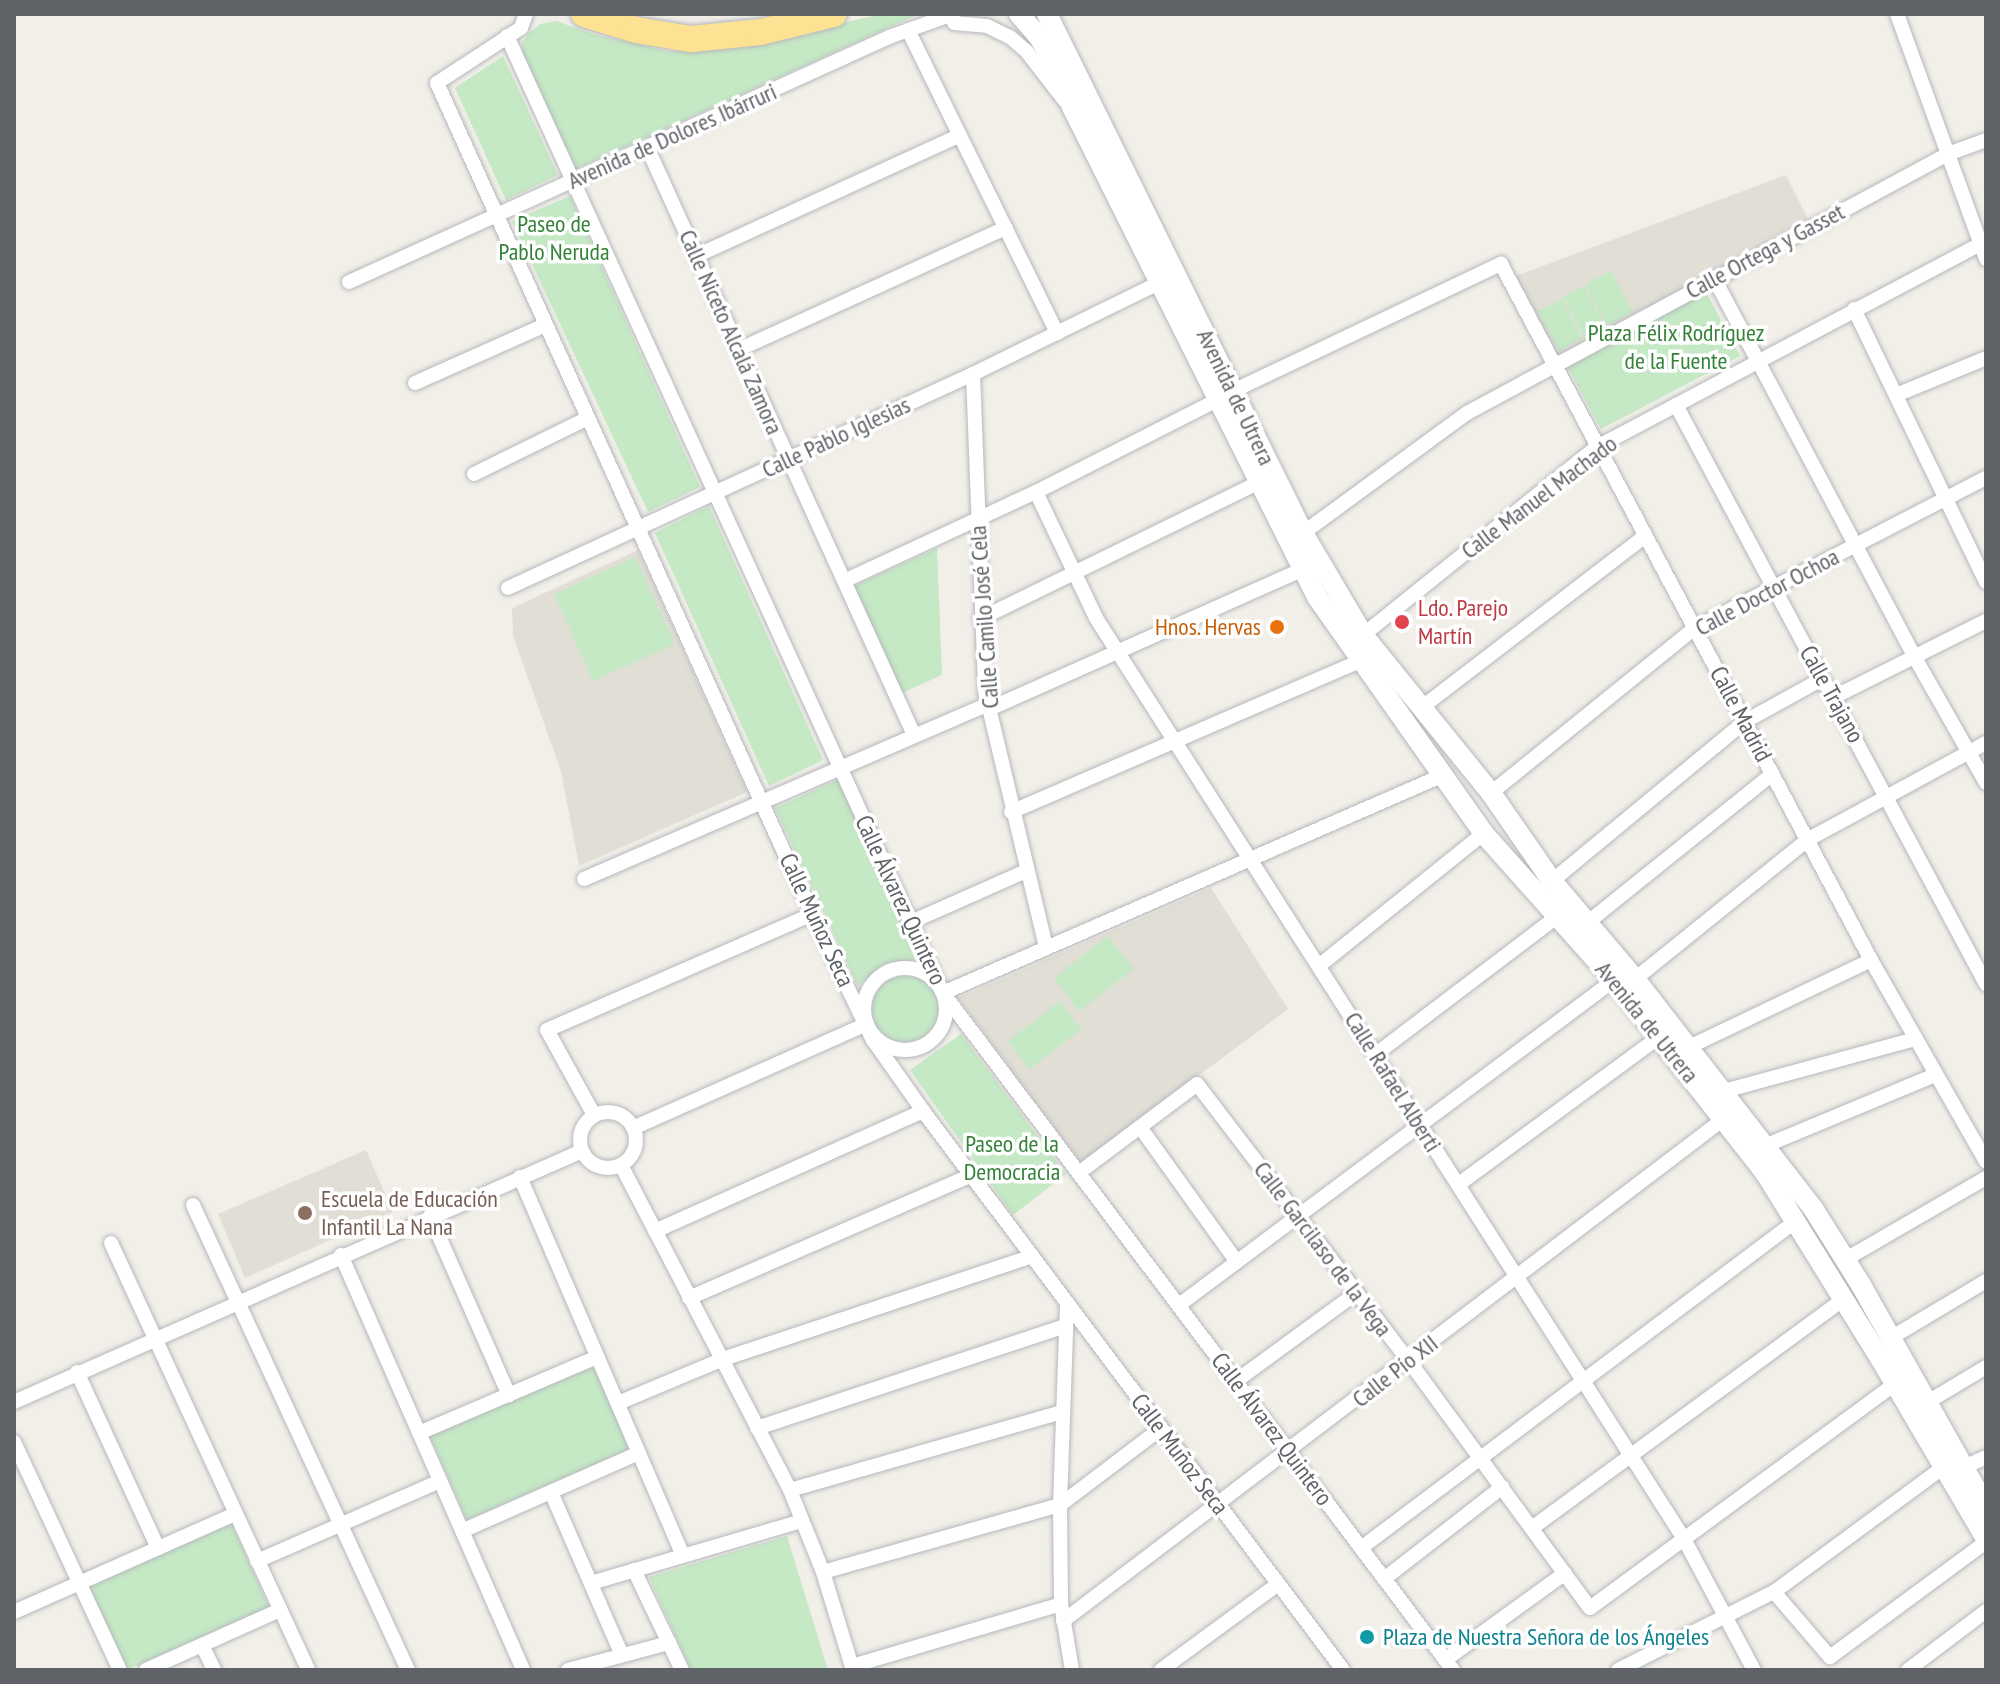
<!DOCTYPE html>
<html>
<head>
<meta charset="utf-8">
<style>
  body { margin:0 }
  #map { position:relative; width:2000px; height:1684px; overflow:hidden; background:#f1efe8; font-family:"PT Sans Narrow",sans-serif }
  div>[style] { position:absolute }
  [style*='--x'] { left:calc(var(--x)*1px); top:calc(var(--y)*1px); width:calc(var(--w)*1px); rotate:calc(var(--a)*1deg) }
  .education>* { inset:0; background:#e1ded6 }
  .green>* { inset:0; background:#c5e8c5 }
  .round { border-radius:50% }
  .roads { filter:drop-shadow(0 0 2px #b5b8bc) drop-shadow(0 0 2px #b5b8bc) }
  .street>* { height:14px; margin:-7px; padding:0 7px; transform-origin:7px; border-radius:7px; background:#fff }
  .street>.ring { margin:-7px; padding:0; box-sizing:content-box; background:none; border:14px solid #fff; border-radius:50% }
  .secondary>* { height:20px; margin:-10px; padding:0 10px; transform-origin:10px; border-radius:10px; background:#fff }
  .highway>* { height:26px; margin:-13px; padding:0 13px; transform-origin:13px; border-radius:13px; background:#fde293 }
  .dots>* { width:22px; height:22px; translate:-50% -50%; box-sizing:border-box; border:4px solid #fff; border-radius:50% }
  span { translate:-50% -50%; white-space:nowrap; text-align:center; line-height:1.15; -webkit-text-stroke:7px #fff; paint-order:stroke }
  .street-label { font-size:24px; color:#5f6368 }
  .park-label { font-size:24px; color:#348238 }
  .health-label { font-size:24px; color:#be3a42 }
  .left { translate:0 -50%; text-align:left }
  .food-label { font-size:24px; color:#c56008 }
  .right { translate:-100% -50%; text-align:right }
  .education-label { font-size:24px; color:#785e54 }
  .culture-label { font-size:24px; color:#0d838f }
  .frame { position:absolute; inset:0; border:16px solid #5f6368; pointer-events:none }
</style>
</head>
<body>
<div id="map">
  <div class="education">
    <i style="clip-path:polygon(1786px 175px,1809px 221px,1558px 355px,1516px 276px)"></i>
    <i style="clip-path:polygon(638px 550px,747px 792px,579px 866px,561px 771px,513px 636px,512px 608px)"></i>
    <i style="clip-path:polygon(1211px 888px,1288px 1009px,1081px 1163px,958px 998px)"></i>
    <i style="clip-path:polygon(366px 1150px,393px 1212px,245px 1278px,218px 1214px)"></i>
  </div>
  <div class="green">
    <i style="clip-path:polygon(882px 14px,919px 14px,576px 169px,522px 55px,522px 43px,528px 34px,540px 24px,556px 21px,593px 34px,668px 51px,724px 50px)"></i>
    <i style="clip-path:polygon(503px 56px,558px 175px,506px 200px,455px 88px)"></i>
    <i style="clip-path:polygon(570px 196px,700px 487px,648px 512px,512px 221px)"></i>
    <i style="clip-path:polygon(1611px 271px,1633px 312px,1607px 326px,1585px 284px)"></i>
    <i style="clip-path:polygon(1584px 286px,1605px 326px,1584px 337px,1563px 297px)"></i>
    <i style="clip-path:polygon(1705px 290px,1740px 356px,1601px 429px,1566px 364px)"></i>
    <i style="clip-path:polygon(1562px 299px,1582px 339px,1559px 351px,1538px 311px)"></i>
    <i style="clip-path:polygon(709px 506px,823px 760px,769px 786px,655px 533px)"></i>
    <i style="clip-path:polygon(937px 548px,942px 675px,902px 693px,854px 586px)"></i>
    <i style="clip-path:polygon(635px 557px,675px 644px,593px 681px,554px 594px)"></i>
    <i style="clip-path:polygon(839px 779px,918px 954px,913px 960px,884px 964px,858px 986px,775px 808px)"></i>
    <i style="clip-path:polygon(1108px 936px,1134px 969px,1079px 1011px,1054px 978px)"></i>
    <i class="round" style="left:872px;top:976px;width:66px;height:66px"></i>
    <i style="clip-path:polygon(1060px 1001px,1081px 1030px,1029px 1069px,1008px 1041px)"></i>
    <i style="clip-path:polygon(961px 1034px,1066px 1174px,1013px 1215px,910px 1070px)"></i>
    <i style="clip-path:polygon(595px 1365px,630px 1449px,467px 1520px,430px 1436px)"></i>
    <i style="clip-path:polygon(231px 1523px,269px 1607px,127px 1670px,89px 1587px)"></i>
    <i style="clip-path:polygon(787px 1536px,828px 1670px,691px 1670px,649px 1577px)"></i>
  </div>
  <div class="roads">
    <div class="street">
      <i style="--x:526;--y:14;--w:15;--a:110"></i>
      <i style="--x:521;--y:28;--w:100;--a:146.8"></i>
      <i style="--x:437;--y:83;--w:912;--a:65.71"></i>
      <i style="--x:812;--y:914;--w:140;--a:64.2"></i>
      <i style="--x:873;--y:1040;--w:87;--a:54.8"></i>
      <i style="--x:923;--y:1111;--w:699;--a:53.08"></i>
      <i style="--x:1897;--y:14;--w:261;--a:70"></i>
      <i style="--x:954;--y:23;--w:33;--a:5"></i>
      <i style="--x:987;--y:26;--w:25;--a:26"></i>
      <i style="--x:1010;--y:37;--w:23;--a:41"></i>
      <i style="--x:1027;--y:52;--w:62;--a:52.2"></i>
      <i style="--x:908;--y:30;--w:338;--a:63.8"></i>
      <i style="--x:507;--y:36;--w:1052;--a:65.51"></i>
      <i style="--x:943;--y:993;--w:848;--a:53.01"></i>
      <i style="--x:647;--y:147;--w:646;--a:65.58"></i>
      <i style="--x:696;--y:256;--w:290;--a:-24.6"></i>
      <i style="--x:1714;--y:278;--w:428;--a:62.1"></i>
      <i style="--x:1914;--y:656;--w:146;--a:60.4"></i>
      <i style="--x:349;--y:282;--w:593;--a:-24.4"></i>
      <i style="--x:889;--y:37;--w:68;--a:-19.8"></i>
      <i style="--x:1854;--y:309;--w:303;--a:64.2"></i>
      <i style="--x:740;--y:349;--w:292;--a:-24.5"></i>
      <i style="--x:973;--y:374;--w:317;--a:87.8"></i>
      <i style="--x:985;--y:691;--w:264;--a:76.6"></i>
      <i style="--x:415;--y:383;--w:142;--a:-24"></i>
      <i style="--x:1233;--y:391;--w:297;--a:-25.4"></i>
      <i style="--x:1501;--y:264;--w:788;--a:62"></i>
      <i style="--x:1871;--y:960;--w:232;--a:60.3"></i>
      <i style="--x:1896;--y:395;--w:97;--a:-22.3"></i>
      <i style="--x:1676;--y:405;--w:657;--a:61.84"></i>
      <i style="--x:474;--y:474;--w:127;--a:-26.2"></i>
      <i style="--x:1036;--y:492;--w:140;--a:64.5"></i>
      <i style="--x:1096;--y:618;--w:1093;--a:57.44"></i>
      <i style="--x:1684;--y:1539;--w:149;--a:61.9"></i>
      <i style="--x:1303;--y:533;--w:203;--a:-36.2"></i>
      <i style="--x:1467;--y:413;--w:546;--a:-28.3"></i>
      <i style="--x:1948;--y:154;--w:40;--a:-20.2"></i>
      <i style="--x:844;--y:581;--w:212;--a:-24.9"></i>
      <i style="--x:1036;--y:492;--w:205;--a:-26.9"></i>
      <i style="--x:508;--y:588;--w:512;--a:-24.71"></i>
      <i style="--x:973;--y:374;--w:209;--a:-26.1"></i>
      <i style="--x:980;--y:619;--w:312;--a:-26.1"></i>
      <i style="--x:1363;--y:635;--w:300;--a:-38.8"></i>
      <i style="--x:1597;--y:447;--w:440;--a:-27.9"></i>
      <i style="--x:1834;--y:697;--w:170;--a:-26.6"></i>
      <i style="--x:1421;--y:708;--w:282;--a:-37.5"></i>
      <i style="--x:989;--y:709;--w:351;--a:-24"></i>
      <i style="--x:1491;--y:793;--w:262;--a:-39"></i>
      <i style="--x:1695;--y:628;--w:327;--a:-27.3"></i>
      <i style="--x:1011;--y:812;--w:380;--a:-23.4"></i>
      <i style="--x:584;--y:879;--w:440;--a:-23.4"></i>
      <i style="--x:1552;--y:881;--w:249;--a:-39.6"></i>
      <i style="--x:1744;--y:722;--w:89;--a:-28.9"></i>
      <i style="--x:911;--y:922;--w:126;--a:-23.9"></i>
      <i style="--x:1587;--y:923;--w:238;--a:-38.8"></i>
      <i style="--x:1320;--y:965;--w:211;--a:-38.8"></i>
      <i class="ring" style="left:864px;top:968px;width:68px;height:68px"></i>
      <i style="--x:1635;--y:979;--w:221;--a:-38.9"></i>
      <i style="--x:1807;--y:840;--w:204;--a:-28.5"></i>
      <i style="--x:943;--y:993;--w:543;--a:-23.54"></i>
      <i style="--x:1689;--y:1047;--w:202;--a:-25.5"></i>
      <i style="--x:1376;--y:1054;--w:228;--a:-37.2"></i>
      <i style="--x:1724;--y:1091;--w:199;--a:-15.2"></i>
      <i class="ring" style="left:580px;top:1112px;width:42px;height:42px"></i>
      <i style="--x:594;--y:1115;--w:97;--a:-118.9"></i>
      <i style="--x:547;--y:1030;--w:289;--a:-23.6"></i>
      <i style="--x:1140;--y:1127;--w:166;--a:54.3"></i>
      <i style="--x:633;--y:1128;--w:256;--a:-24"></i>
      <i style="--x:1767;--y:1145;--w:182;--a:-22.6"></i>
      <i style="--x:621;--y:1165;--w:366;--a:62.5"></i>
      <i style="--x:790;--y:1490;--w:88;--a:68.1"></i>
      <i style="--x:823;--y:1572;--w:102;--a:73"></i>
      <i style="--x:1080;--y:1172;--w:146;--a:-36.9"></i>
      <i style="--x:1197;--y:1084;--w:349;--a:52.6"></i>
      <i style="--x:1409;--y:1361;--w:306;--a:53.8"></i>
      <i style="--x:1590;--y:1608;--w:378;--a:-36.3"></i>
      <i style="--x:520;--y:1177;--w:412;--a:66.7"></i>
      <i style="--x:1459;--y:1184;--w:248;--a:-36.3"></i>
      <i style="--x:193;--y:1205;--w:512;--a:65.19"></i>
      <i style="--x:430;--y:1216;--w:196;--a:66.2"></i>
      <i style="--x:655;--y:1231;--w:294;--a:-24.1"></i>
      <i style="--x:111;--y:1243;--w:470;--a:65.2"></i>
      <i style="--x:341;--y:1255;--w:453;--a:66.3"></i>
      <i style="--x:1846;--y:1259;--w:162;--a:-30.1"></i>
      <i style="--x:689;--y:1298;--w:309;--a:-23.5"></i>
      <i style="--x:1067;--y:1304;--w:201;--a:92"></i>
      <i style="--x:1060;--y:1505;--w:99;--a:89.4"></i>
      <i style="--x:1061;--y:1604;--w:67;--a:80.5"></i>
      <i style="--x:1179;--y:1305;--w:543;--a:-36.76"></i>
      <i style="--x:1889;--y:1339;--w:113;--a:-30.9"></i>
      <i style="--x:77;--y:1372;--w:194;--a:65.3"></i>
      <i style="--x:1236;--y:1381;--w:147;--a:-36.2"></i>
      <i style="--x:14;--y:1402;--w:621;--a:-23.84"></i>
      <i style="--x:618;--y:1403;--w:114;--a:-22.7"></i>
      <i style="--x:723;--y:1359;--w:326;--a:-18.4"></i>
      <i style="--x:1926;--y:1403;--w:70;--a:-31"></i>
      <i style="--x:757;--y:1428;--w:324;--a:-18.3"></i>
      <i style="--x:419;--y:1433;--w:194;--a:-23.1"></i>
      <i style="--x:14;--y:1442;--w:251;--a:65.1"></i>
      <i style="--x:1964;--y:1467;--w:24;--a:-24"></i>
      <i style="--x:790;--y:1490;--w:283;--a:-16"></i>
      <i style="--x:551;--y:1492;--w:178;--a:66.5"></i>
      <i style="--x:1532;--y:1528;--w:385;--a:-36.3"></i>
      <i style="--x:462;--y:1531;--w:193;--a:-23.8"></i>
      <i style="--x:1361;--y:1548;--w:541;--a:-36.95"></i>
      <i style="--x:257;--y:1561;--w:200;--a:-23.6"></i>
      <i style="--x:634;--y:1570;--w:111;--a:64.4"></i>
      <i style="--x:823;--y:1572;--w:246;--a:-15.8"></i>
      <i style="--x:1060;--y:1505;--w:126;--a:-37.2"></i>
      <i style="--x:1384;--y:1579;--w:150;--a:-37.9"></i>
      <i style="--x:591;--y:1583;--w:220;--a:-16.4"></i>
      <i style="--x:1774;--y:1592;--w:86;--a:49.3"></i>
      <i style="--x:1830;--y:1657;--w:194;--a:-36.4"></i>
      <i style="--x:14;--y:1612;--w:242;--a:-23.9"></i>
      <i style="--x:1063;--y:1621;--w:831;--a:-37.23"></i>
      <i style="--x:202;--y:1645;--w:28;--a:64"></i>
      <i style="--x:1445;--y:1660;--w:148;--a:-35.9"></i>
      <i style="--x:852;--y:1666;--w:218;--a:-16.5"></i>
      <i style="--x:146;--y:1670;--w:147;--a:-24.1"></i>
      <i style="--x:568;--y:1670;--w:105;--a:-15"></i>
      <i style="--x:1161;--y:1670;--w:145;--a:-36.3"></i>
      <i style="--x:1618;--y:1670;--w:174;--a:-26.6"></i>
      <i style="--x:1774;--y:1592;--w:212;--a:-36.4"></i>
      <i style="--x:1908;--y:1670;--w:98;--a:-37.1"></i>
    </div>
    <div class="secondary">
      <i style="--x:1019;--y:14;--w:30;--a:49"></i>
      <i style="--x:1039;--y:37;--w:43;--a:60.4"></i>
      <i style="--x:1060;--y:74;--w:37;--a:70"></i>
      <i style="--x:1073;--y:109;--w:546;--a:63.43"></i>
      <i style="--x:1317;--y:597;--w:290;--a:54.8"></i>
      <i style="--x:1484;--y:834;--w:195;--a:48.3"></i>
      <i style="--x:1614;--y:980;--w:243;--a:51.9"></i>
      <i style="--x:1764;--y:1171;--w:220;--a:58.2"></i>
      <i style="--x:1880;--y:1358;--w:210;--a:59.6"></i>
      <i style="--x:1047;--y:14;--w:579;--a:63.74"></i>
      <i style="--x:1303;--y:533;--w:118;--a:59.5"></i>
      <i style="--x:1363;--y:635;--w:203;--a:51"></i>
      <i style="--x:1491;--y:793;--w:107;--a:55.3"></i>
      <i style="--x:1552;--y:881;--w:128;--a:49.7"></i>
      <i style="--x:1635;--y:979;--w:292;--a:52.2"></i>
      <i style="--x:1814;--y:1210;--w:89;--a:57.9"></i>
      <i style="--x:1861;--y:1285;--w:255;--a:60.6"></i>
    </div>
    <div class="highway">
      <i style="--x:584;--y:14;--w:54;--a:17.1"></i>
      <i style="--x:636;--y:30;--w:56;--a:9.3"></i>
      <i style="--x:691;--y:39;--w:70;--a:-5.7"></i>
      <i style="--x:761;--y:32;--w:75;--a:-13.9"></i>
    </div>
  </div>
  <div class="dots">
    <i style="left:1402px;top:622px;background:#e0444e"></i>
    <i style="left:1277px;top:627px;background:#e8710a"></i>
    <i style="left:305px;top:1213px;background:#8d6e63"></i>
    <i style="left:1367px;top:1637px;background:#0f9aa8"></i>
  </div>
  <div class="street-label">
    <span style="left:672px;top:136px;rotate:-24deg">Avenida de Dolores Ibárruri</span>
    <span style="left:1765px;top:251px;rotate:-28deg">Calle Ortega y Gasset</span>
    <span style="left:731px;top:332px;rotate:66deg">Calle Niceto Alcalá Zamora</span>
    <span style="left:1236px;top:397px;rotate:64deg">Avenida de Utrera</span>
    <span style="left:836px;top:437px;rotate:-25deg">Calle Pablo Iglesias</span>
    <span style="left:1539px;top:497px;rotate:-37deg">Calle Manuel Machado</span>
    <span style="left:1767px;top:592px;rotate:-28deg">Calle Doctor Ochoa</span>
    <span style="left:984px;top:617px;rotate:-94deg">Calle Camilo José Cela</span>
    <span style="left:1832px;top:694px;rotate:61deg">Calle Trajano</span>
    <span style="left:1741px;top:714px;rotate:62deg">Calle Madrid</span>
    <span style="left:901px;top:900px;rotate:65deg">Calle Álvarez Quintero</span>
    <span style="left:817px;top:920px;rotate:65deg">Calle Muñoz Seca</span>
    <span style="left:1647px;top:1022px;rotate:51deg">Avenida de Utrera</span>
    <span style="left:1393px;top:1082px;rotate:58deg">Calle Rafael Alberti</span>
    <span style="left:1323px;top:1249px;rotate:53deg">Calle Garcilaso de la Vega</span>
    <span style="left:1395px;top:1371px;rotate:-38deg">Calle Pío XII</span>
    <span style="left:1272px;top:1429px;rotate:53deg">Calle Álvarez Quintero</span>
    <span style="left:1180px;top:1454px;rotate:53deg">Calle Muñoz Seca</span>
  </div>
  <div class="park-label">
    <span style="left:554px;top:238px">Paseo de<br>Pablo Neruda</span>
    <span style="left:1676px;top:347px">Plaza Félix Rodríguez<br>de la Fuente</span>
    <span style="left:1012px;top:1158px">Paseo de la<br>Democracia</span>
  </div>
  <div class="health-label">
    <span class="left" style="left:1418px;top:622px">Ldo. Parejo<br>Martín</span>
  </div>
  <div class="food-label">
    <span class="right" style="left:1261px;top:627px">Hnos. Hervas</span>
  </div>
  <div class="education-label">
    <span class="left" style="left:321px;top:1213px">Escuela de Educación<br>Infantil La Nana</span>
  </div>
  <div class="culture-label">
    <span class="left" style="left:1383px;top:1637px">Plaza de Nuestra Señora de los Ángeles</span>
  </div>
  <div class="frame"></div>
</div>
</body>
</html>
